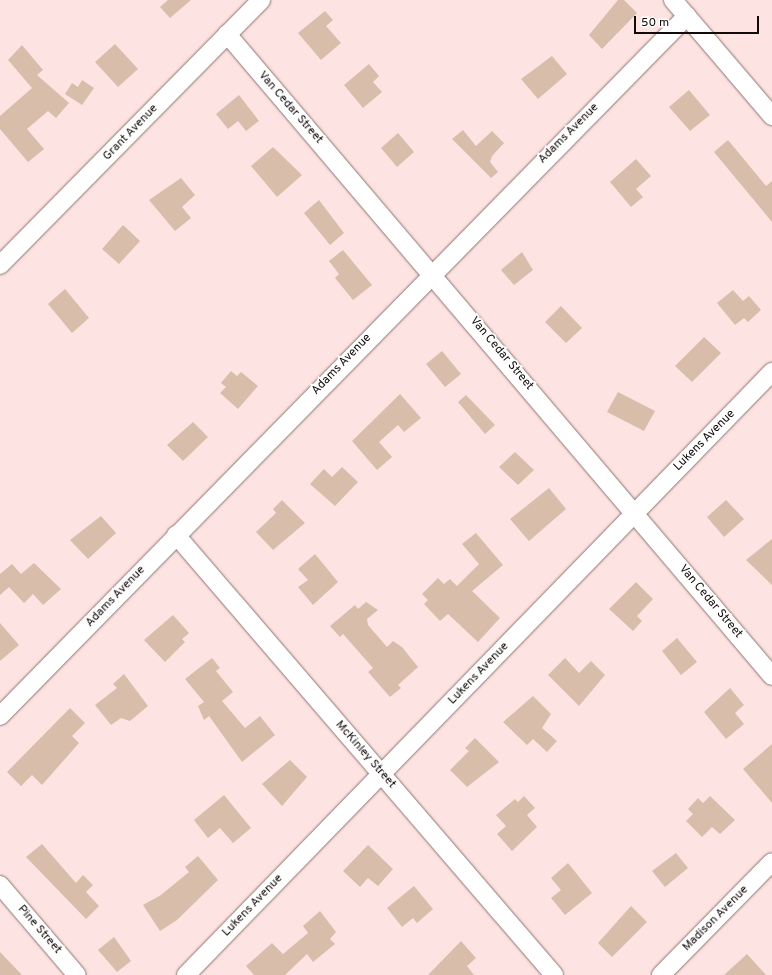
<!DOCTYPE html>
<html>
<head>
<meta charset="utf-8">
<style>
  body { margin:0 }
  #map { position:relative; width:772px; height:975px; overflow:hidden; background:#fde3e1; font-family:Overpass,sans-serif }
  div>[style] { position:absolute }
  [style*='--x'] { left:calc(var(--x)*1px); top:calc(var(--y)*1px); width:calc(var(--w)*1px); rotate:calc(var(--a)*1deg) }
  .building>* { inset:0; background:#d8beaa }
  .roads { filter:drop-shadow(0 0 1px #8b7573) drop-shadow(0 0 1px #8b7573) }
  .street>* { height:18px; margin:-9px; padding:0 9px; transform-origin:9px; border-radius:9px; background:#fff }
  span { translate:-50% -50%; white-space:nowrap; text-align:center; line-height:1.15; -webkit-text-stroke:3.5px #fff; paint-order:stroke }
  .street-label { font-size:12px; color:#120a09 }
  .scale { position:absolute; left:634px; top:16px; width:125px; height:18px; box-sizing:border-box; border:2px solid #120a09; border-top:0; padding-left:5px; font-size:12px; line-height:14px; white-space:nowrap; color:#120a09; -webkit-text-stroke:3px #fff; paint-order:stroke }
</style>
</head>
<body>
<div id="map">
  <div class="building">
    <i style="clip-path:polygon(168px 0,191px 0,170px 18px,160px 7px)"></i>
    <i style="clip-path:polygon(618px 0,624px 0,637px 13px,602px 49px,589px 35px)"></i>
    <i style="clip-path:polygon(325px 11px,333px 20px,326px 26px,341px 43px,321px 60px,298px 33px)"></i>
    <i style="clip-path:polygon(115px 44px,138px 69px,118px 87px,95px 62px)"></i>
    <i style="clip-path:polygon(22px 45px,43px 70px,37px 75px,69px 103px,56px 118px,48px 111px,27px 129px,44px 149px,28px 162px,0 129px,0 116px,32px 88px,8px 60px)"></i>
    <i style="clip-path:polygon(552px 56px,567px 74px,538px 99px,521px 79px)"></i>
    <i style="clip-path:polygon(369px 64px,379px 76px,373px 82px,382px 92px,363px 108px,344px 85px)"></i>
    <i style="clip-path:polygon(82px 80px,94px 88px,82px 105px,65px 94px,72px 83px,78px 87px)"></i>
    <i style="clip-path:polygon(689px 90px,710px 115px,690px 131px,669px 107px)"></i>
    <i style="clip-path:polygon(239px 95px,259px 121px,246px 131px,238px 121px,228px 129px,216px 114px)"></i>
    <i style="clip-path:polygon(463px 130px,476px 146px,492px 131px,504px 143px,492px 156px,490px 162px,498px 172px,491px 178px,452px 139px)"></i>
    <i style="clip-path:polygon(398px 133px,414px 152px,397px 167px,381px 148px)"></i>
    <i style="clip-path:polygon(728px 140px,766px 186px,772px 181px,772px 222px,714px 152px)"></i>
    <i style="clip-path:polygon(273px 147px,302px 175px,277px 197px,251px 166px)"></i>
    <i style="clip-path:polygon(636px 159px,651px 176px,636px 189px,643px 197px,631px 207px,610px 182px)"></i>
    <i style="clip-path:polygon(181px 178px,195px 195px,182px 207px,191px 218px,175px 231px,149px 200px)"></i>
    <i style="clip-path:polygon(319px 200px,344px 233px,330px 245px,304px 213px)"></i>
    <i style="clip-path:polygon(123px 225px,140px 241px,119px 264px,102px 249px)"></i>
    <i style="clip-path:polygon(343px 250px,372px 285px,353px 300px,335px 278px,339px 274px,329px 261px)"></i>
    <i style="clip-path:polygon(522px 252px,533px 270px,514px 285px,501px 270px)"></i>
    <i style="clip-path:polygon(65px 289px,89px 318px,72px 333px,48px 304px)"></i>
    <i style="clip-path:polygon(733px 290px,743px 301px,749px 296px,761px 310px,748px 322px,744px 318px,735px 325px,717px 303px)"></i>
    <i style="clip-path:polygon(561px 306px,582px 328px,566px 343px,545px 322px)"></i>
    <i style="clip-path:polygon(704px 337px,721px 353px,692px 382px,675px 366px)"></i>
    <i style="clip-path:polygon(442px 351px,461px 374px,445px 387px,426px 364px)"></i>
    <i style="clip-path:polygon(231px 371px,237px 376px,241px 372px,258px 386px,238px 409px,220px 393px,226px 387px,221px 383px)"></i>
    <i style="clip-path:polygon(618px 392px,655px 411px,644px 431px,607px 412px)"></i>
    <i style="clip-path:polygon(400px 394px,421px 418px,404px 432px,398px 425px,379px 442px,392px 457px,377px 470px,352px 441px)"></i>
    <i style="clip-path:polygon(466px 395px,495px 425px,485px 434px,458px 402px)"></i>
    <i style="clip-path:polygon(193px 422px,208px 437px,183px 461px,167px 445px)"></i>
    <i style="clip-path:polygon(515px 452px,534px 470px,518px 485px,499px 467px)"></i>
    <i style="clip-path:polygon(342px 467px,358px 482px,335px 506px,310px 484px,324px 469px,332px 477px)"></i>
    <i style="clip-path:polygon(549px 488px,566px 509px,529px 541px,510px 519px)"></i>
    <i style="clip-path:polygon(282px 500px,305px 523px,273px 550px,256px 532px,276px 513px,273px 509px)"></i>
    <i style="clip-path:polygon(726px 500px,744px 519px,724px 537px,707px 517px)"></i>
    <i style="clip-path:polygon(101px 516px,116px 533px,88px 559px,70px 540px)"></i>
    <i style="clip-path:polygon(476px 533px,503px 565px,472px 591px,500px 618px,478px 642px,448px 614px,440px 621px,424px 604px,428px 600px,422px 594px,438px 578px,444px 584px,450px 579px,457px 586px,479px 564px,462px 544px)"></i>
    <i style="clip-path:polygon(772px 539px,772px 585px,746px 560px)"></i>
    <i style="clip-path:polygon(315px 554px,338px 582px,313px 605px,298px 587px,308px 580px,298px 569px)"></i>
    <i style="clip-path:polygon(34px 563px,61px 589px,43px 605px,33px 594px,24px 603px,9px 587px,0 595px,0 574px,12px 564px,21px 574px)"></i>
    <i style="clip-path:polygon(636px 582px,653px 599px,637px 616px,642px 621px,633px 631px,609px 609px)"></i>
    <i style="clip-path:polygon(366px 602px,378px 610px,367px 619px,368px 625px,387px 647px,393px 641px,402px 647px,418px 667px,398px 685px,401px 688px,390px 697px,368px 672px,373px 668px,343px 634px,340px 637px,330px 626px,355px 605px,358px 609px)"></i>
    <i style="clip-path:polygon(173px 615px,189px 633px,182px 639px,185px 642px,165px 662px,144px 640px)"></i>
    <i style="clip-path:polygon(0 623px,19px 645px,0 661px)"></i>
    <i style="clip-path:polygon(677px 638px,697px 662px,681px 675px,662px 651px)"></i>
    <i style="clip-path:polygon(212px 658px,220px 668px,216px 671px,233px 692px,222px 701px,245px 728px,260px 716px,275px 735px,242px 762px,209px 716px,204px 720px,198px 706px,204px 702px,185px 679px)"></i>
    <i style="clip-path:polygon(565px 658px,579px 673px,591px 661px,605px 675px,579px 706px,548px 675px)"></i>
    <i style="clip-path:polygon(124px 674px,148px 706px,130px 721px,121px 718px,111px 725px,95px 705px,117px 688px,113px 684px)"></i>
    <i style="clip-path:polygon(730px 688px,744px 705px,735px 713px,744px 724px,726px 739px,704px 712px)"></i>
    <i style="clip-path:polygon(533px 696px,551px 714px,542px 728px,557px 741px,547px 752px,533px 739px,527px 745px,503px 722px)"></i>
    <i style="clip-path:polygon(70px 708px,85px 723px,72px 736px,79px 743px,42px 785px,32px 775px,21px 786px,7px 772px)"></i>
    <i style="clip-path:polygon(475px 738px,499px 762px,467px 787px,450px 770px,469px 751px,465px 748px)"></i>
    <i style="clip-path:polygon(772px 744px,772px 803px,743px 769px)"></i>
    <i style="clip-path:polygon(290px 760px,307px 777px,282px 806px,262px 784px)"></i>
    <i style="clip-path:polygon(224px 795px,251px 828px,233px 843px,220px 828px,208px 838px,194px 820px)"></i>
    <i style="clip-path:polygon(524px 796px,535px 808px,527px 815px,537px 827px,512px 851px,497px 834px,506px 826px,496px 815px,515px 799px,518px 802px)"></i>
    <i style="clip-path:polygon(710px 796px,735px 820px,720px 834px,712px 827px,702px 837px,686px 821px,693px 814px,688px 809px,698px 798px,703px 803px)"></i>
    <i style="clip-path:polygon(42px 844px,76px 883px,83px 875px,93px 885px,86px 892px,99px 906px,86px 919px,26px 857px)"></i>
    <i style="clip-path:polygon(368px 845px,393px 869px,378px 886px,368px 878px,360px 887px,343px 871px)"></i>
    <i style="clip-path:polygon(676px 853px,688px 868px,665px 887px,652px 871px)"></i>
    <i style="clip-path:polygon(198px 856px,218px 880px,177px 920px,160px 931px,143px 905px,161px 895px,189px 872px,185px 867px)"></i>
    <i style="clip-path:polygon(568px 863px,592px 893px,565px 915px,551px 898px,561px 890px,551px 878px)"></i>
    <i style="clip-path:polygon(414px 886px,433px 909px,417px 923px,413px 918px,402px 927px,387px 908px)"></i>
    <i style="clip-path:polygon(631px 906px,647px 922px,612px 957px,598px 943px)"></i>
    <i style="clip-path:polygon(320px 911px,336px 932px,330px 939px,335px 944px,313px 962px,307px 954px,285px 975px,254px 975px,246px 966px,272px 943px,283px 954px,308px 933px,303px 926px)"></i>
    <i style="clip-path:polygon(114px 937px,131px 961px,117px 972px,98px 950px)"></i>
    <i style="clip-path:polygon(461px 941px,476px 958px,467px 966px,474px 975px,428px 975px)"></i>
    <i style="clip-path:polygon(0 952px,22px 975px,0 975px)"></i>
    <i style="clip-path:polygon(747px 954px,766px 975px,724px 975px)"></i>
  </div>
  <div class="roads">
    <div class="street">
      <i style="--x:673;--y:0;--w:153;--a:49.5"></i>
      <i style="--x:227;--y:34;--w:842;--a:49.67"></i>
      <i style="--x:0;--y:265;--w:372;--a:-45.4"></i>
      <i style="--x:176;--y:535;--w:580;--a:49.33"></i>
      <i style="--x:0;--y:716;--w:981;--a:-45.54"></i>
      <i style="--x:0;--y:885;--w:118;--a:49.5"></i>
      <i style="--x:186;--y:975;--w:841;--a:-45.82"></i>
      <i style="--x:661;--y:975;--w:158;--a:-45.5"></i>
    </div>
  </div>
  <div class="street-label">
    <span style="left:290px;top:108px;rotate:49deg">Van Cedar Street</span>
    <span style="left:131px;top:133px;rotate:-46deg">Grant Avenue</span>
    <span style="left:569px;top:134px;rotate:-45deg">Adams Avenue</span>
    <span style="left:501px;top:354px;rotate:50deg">Van Cedar Street</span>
    <span style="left:342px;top:365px;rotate:-46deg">Adams Avenue</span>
    <span style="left:705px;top:441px;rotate:-45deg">Lukens Avenue</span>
    <span style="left:116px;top:597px;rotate:-46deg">Adams Avenue</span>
    <span style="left:710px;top:602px;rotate:50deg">Van Cedar Street</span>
    <span style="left:479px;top:674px;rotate:-46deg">Lukens Avenue</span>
    <span style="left:365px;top:755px;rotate:49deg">McKinley Street</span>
    <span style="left:253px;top:906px;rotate:-46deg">Lukens Avenue</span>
    <span style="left:716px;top:919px;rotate:-45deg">Madison Avenue</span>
    <span style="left:39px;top:930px;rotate:49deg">Pine Street</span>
  </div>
  <div class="scale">50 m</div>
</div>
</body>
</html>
